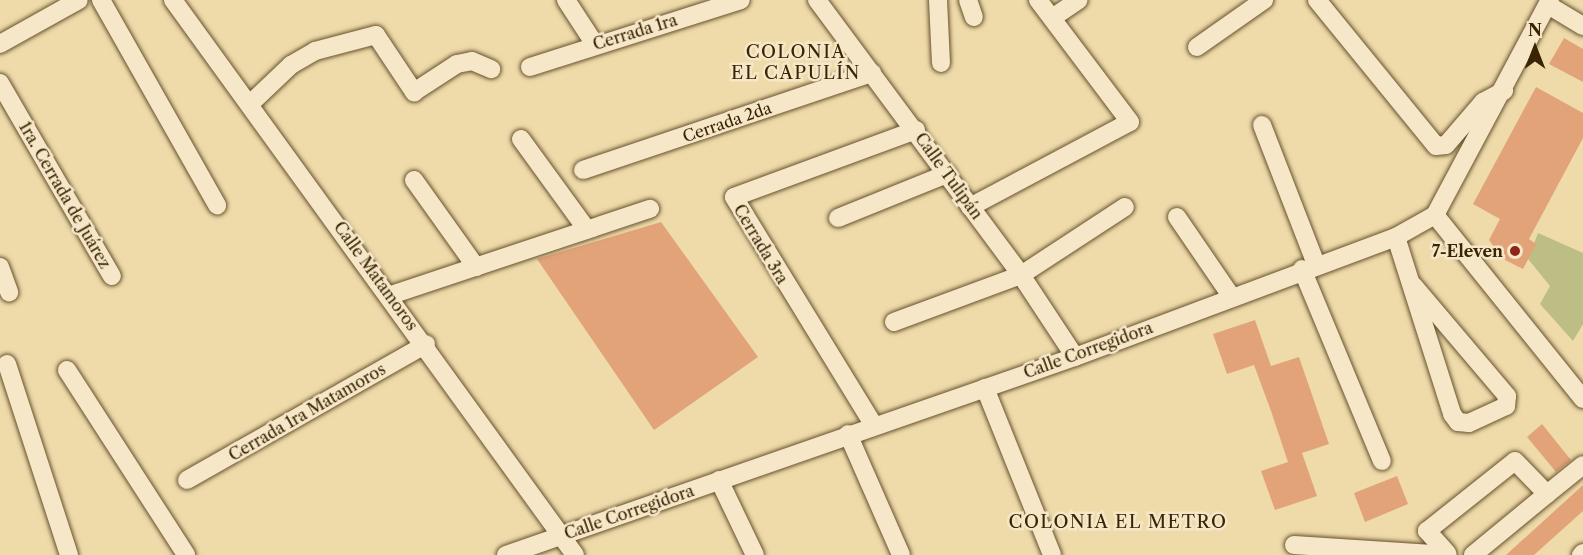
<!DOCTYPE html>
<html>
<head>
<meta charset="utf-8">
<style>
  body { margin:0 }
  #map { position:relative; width:1583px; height:555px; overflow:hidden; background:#efdaaa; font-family:"Libre Caslon Text",serif }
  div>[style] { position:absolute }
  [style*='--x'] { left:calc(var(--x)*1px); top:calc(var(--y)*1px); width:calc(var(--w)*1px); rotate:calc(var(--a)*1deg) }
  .green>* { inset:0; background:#bdbe86 }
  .building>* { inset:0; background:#e2a379 }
  .roads { filter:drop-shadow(0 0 2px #67522d) drop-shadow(0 0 2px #67522d) }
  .minor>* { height:18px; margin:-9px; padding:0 9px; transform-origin:9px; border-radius:9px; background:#f5e7c8 }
  .dots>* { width:16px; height:16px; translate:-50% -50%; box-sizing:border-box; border:3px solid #f5e7c8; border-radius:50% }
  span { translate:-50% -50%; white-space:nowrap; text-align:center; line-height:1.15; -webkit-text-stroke:5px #f5e7c8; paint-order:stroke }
  .street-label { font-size:16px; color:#3a2403 }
  .poi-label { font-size:16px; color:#3a2403; font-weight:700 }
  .right { translate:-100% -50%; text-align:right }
  .neighbourhood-label { font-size:18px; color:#3a2403; letter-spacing:1.5px }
  .north { position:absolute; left:1505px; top:18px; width:60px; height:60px; -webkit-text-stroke:4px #f5e7c8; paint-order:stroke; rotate:0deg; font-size:16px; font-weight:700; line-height:24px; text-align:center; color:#3a2403 }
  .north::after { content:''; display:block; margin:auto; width:21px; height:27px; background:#3a2403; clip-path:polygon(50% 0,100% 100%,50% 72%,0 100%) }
</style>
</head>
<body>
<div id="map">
  <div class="green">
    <i style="clip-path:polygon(1538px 233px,1583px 253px,1583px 324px,1573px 341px,1540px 304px,1550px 286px,1528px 259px)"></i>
  </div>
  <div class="building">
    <i style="clip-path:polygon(1564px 38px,1583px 49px,1583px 82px,1549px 64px)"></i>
    <i style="clip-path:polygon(1536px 87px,1583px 113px,1583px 138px,1529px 239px,1536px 244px,1523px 269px,1503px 259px,1489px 240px,1500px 219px,1473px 204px)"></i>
    <i style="clip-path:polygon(661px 222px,758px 357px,654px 430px,537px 259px)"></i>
    <i style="clip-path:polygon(1255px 320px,1271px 366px,1299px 357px,1329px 444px,1302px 453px,1317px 496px,1275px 510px,1261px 471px,1288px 462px,1271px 411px,1254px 365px,1227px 374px,1213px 334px)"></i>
    <i style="clip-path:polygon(1542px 424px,1571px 460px,1556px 472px,1527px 437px)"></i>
    <i style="clip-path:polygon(1397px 476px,1408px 504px,1365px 522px,1354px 493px)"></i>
    <i style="clip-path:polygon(1583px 485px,1583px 511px,1534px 555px,1506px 555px)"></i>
  </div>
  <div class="roads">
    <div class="minor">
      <i style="--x:101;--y:0;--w:236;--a:60.5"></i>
      <i style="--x:173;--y:0;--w:685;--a:54.08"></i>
      <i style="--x:566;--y:0;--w:51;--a:56.9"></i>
      <i style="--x:817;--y:0;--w:342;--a:53.4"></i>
      <i style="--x:1021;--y:275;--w:98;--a:56.6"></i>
      <i style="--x:938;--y:0;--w:63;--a:87.3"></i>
      <i style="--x:968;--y:0;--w:18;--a:71"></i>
      <i style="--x:1317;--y:0;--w:188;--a:50.8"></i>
      <i style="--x:1436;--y:146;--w:10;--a:-6"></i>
      <i style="--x:1446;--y:145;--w:57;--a:-49.3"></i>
      <i style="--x:1483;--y:102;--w:24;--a:-28"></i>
      <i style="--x:1548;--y:5;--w:41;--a:31"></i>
      <i style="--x:1052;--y:18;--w:32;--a:-34"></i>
      <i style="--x:0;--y:44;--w:90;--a:-29.1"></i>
      <i style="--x:1197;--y:47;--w:82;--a:-35"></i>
      <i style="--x:530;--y:67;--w:221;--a:-17.6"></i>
      <i style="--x:0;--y:83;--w:223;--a:59.9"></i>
      <i style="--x:250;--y:104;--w:57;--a:-43.6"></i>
      <i style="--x:291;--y:65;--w:28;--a:-30"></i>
      <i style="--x:315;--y:51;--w:63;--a:-14.7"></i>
      <i style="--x:376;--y:35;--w:69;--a:56.3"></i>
      <i style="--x:414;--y:92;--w:51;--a:-33.1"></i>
      <i style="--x:457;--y:64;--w:15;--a:-11"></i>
      <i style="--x:472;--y:61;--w:21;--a:23"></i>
      <i style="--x:1262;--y:125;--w:149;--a:68.8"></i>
      <i style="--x:521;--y:139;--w:112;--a:54"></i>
      <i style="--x:583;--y:170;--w:305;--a:-18.6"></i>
      <i style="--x:414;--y:180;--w:107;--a:54.5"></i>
      <i style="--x:970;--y:207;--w:181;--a:-28"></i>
      <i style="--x:1130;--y:122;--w:153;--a:-127"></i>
      <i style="--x:1435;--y:215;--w:236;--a:51.2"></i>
      <i style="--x:1177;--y:217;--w:96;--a:55.6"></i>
      <i style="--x:838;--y:218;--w:118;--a:-22"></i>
      <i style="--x:1396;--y:237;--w:186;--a:72.4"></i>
      <i style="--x:1452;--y:414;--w:10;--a:53"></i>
      <i style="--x:1458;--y:422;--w:11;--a:5"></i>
      <i style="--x:1469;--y:423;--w:41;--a:-24.7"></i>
      <i style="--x:1506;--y:406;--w:10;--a:-84"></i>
      <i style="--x:1507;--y:396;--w:145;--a:-130.3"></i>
      <i style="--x:0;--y:267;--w:27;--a:70"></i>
      <i style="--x:1302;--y:269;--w:208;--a:67.4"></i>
      <i style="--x:391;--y:295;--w:273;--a:-18.4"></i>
      <i style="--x:894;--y:322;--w:135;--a:-20.3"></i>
      <i style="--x:1021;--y:275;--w:124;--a:-33.2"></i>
      <i style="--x:7;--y:364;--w:201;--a:72"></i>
      <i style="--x:67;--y:370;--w:220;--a:57.2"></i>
      <i style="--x:985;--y:388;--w:180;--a:68.1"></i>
      <i style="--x:873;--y:424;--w:266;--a:-121.5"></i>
      <i style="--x:734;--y:197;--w:194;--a:-20.2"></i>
      <i style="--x:848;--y:434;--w:132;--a:66.3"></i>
      <i style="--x:187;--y:480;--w:275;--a:-29.6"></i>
      <i style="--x:719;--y:480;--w:83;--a:64.4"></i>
      <i style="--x:1547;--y:494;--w:46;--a:-38.9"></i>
      <i style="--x:1294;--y:545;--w:154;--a:3.7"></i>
      <i style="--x:1447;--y:553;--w:30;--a:-132"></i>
      <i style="--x:1427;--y:531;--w:112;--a:-38.5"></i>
      <i style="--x:1515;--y:461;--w:46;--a:45.9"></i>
      <i style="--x:1547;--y:494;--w:96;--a:140.5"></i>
      <i style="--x:506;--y:555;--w:602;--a:-19.19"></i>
      <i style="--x:1075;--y:357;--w:343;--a:-20.5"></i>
      <i style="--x:1396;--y:237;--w:45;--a:-29.4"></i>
      <i style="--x:1435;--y:215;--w:244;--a:-61.9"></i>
      <i style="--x:1581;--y:555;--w:3;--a:-45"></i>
    </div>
  </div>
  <div class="dots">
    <i style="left:1515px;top:251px;background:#8f2418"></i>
  </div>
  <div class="street-label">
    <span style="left:635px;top:32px;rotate:-17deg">Cerrada 1ra</span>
    <span style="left:727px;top:122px;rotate:-19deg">Cerrada 2da</span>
    <span style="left:949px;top:176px;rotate:54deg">Calle Tulipán</span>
    <span style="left:65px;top:195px;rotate:60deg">1ra. Cerrada de Juárez</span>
    <span style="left:761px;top:244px;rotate:59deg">Cerrada 3ra</span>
    <span style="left:376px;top:276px;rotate:54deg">Calle Matamoros</span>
    <span style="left:1088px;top:350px;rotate:-20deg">Calle Corregidora</span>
    <span style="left:307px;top:412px;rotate:-30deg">Cerrada 1ra Matamoros</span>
    <span style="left:629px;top:512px;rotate:-19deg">Calle Corregidora</span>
  </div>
  <div class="poi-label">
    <span class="right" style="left:1503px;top:251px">7-Eleven</span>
  </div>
  <div class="neighbourhood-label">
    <span style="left:796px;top:63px">COLONIA<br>EL CAPULÍN</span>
    <span style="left:1118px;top:522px">COLONIA EL METRO</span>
  </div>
  <div class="north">N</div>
</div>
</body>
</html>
